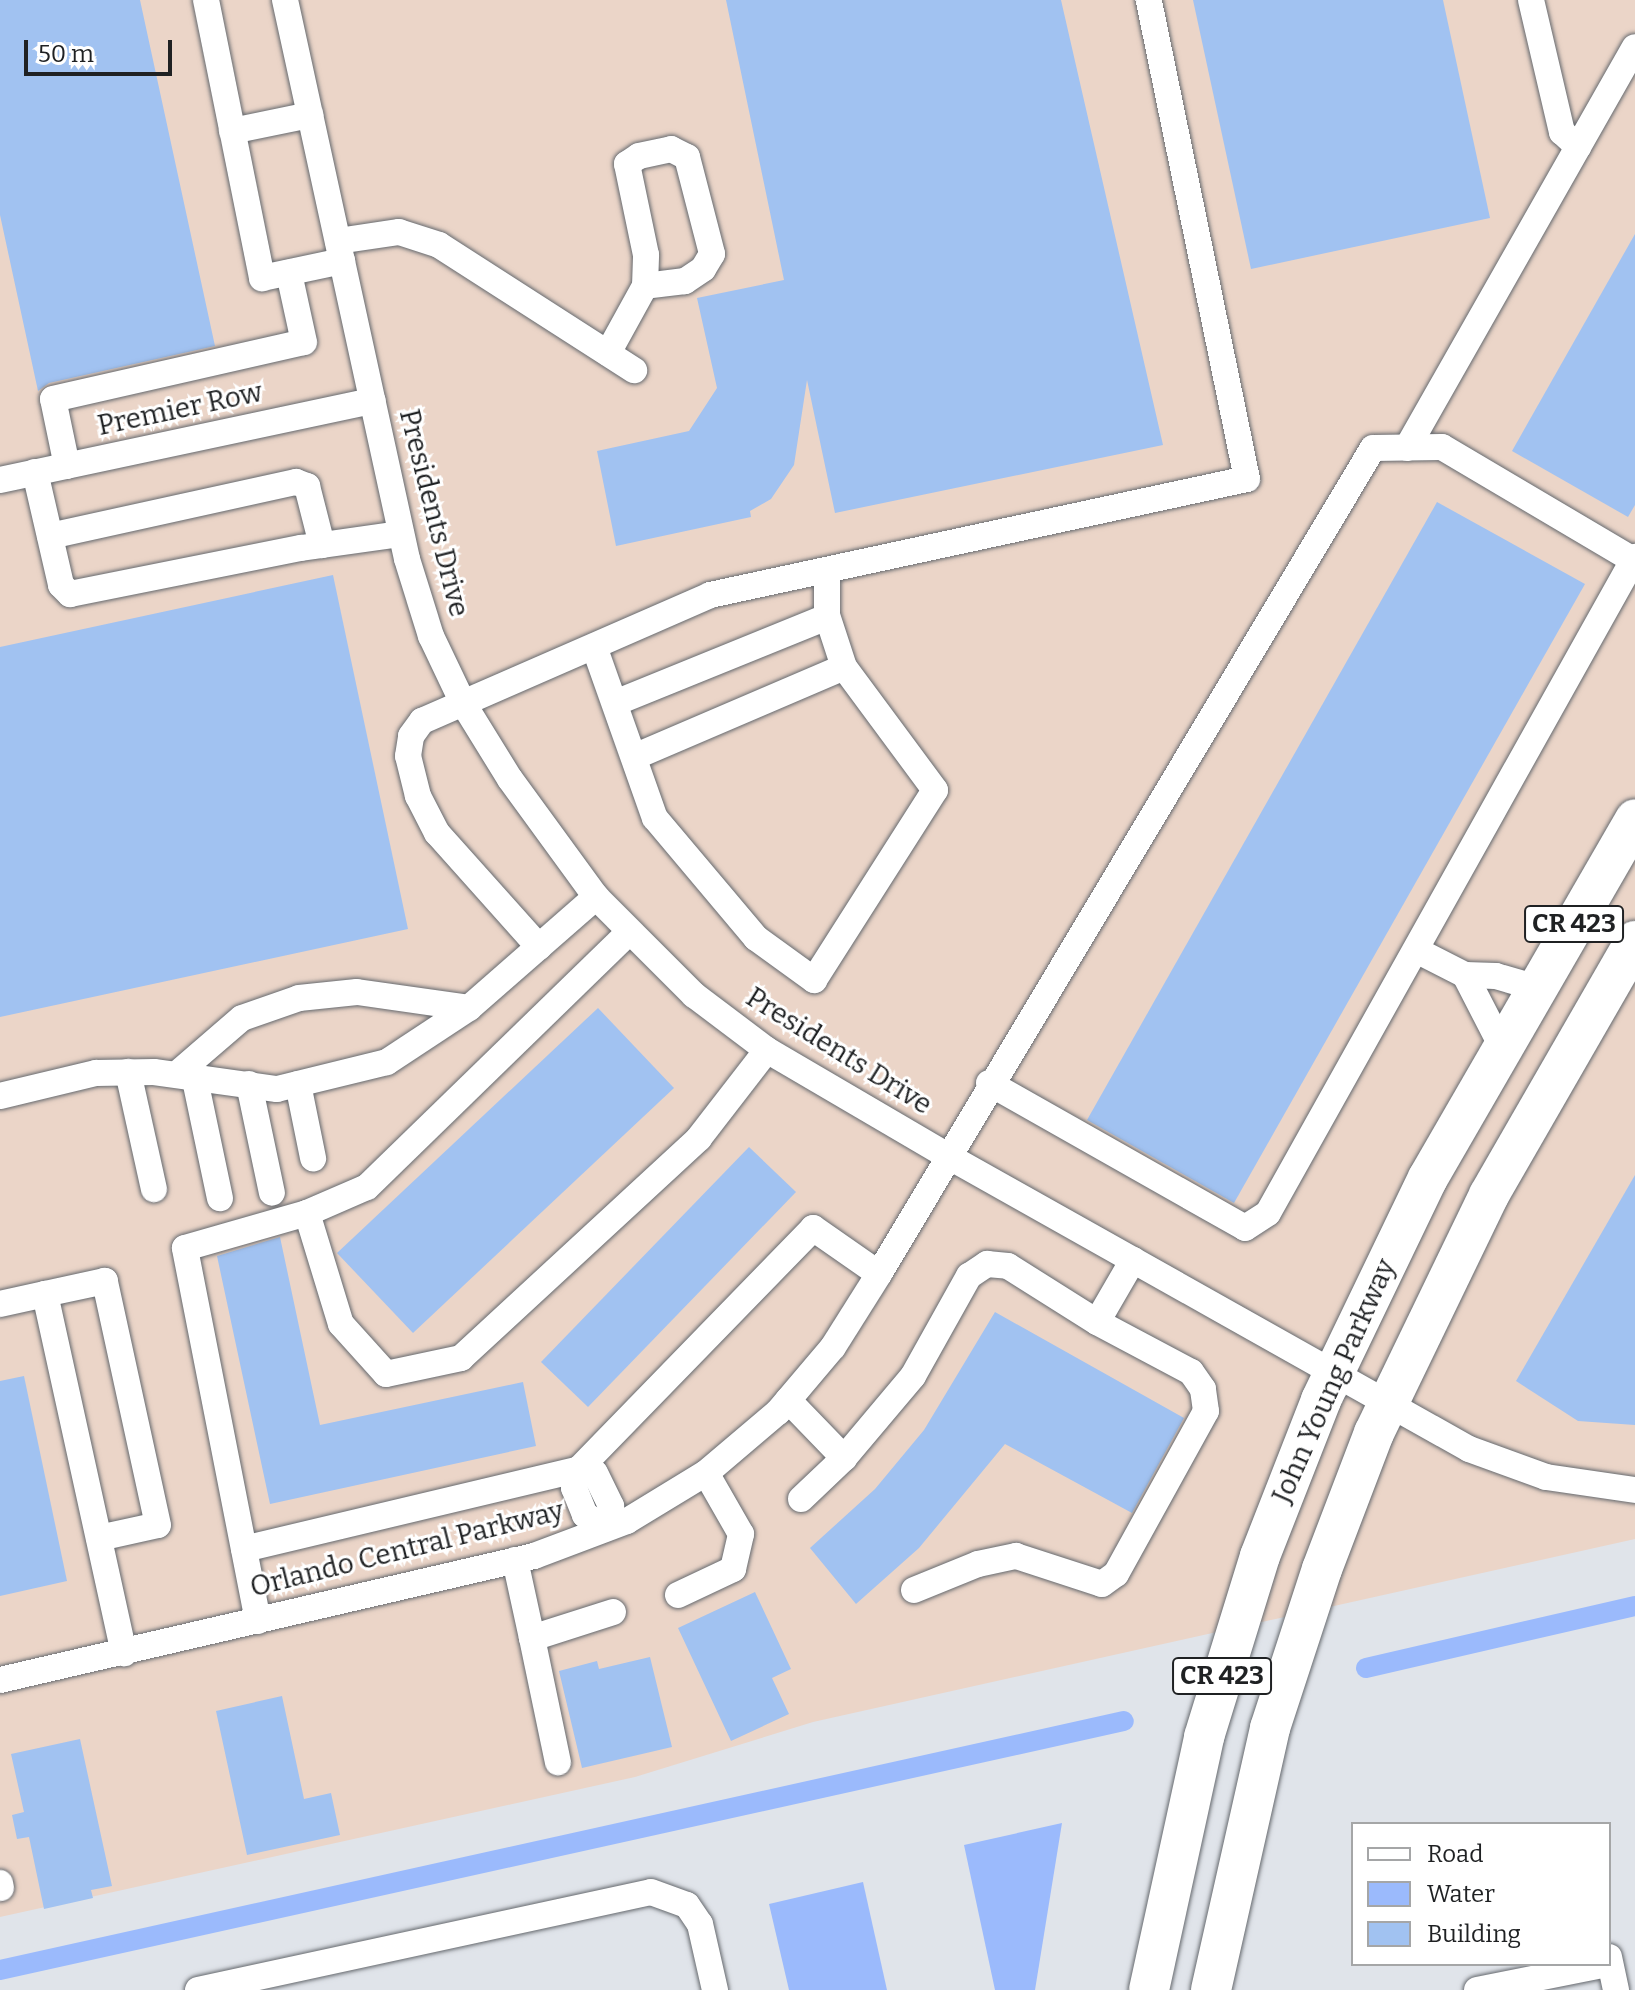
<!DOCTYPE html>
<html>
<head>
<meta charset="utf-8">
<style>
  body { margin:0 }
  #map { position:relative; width:1635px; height:1990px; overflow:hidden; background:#e0e4ea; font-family:Bitter,serif }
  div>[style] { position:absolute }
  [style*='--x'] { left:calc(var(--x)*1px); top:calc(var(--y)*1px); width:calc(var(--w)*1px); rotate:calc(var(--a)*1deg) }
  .industrial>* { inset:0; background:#ebd5c8 }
  .water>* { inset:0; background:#9bbafc }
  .canal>* { height:20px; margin:-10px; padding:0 10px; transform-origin:10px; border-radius:10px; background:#9bbafc }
  .building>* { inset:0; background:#a1c2f1 }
  .roads { filter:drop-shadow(0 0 2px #65696e) drop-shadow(0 0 2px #65696e) }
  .minor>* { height:26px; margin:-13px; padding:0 13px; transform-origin:13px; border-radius:13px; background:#fff }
  .highway>* { height:40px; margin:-20px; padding:0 20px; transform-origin:20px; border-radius:20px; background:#fff }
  span { translate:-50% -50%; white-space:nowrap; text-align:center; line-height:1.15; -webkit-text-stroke:6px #fff; paint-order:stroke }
  .shield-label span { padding:2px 6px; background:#fff; border:2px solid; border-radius:6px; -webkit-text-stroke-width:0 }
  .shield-label { font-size:26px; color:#1f2123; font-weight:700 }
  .street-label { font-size:28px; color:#1f2123 }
  .legend { position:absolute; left:1351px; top:1822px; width:260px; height:144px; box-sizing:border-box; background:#fff; border:2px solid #a5a6a7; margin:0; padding:10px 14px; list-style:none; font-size:24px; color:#1f2123 }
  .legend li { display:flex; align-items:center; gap:16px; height:40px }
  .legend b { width:40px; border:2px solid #a5a6a7 }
  .scale { position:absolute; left:24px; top:40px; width:148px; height:36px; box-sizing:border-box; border:4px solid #1f2123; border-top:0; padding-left:10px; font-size:24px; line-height:28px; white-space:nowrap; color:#1f2123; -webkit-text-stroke:6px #fff; paint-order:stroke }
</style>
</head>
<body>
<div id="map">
  <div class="industrial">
    <i style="clip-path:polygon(0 0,1635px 0,1635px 1539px,813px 1722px,635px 1777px,0 1917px)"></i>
  </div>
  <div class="water">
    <i style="clip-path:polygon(1062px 1823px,1035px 1990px,995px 1990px,964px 1845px)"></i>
    <i style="clip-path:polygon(863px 1882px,887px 1990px,789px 1990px,769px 1904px)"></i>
  </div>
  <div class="canal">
    <i style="--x:1366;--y:1668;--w:276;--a:-13"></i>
    <i style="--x:0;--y:1970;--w:1151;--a:-12.49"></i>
  </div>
  <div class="building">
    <i style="clip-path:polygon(0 0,140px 0,215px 346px,49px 383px,38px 391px,0 215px)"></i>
    <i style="clip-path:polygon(726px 0,1061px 0,1163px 445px,835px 513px,807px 380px,794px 465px,771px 499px,750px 511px,751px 517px,616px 546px,597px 451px,689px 431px,717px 388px,697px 298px,784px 280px)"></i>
    <i style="clip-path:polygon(1193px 0,1443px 0,1490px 218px,1251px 269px)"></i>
    <i style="clip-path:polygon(1635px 234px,1635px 505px,1628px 517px,1512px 451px)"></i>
    <i style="clip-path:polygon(1437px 502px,1585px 584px,1234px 1203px,1087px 1120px)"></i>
    <i style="clip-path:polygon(333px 575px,408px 929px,0 1017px,0 647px)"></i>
    <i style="clip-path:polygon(598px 1008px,674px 1088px,413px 1333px,337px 1253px)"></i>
    <i style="clip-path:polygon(749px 1147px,796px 1192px,588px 1407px,541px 1362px)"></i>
    <i style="clip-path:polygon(1635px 1175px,1635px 1425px,1578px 1421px,1516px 1381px)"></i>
    <i style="clip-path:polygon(280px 1237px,320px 1425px,523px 1382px,536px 1446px,270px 1504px,217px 1256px)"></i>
    <i style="clip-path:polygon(995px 1312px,1184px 1418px,1132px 1513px,1005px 1444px,919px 1548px,856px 1604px,810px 1548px,875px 1489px,924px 1430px)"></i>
    <i style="clip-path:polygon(24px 1376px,67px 1581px,0 1596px,0 1381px)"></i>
    <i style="clip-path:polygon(755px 1592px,791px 1669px,772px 1678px,789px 1714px,731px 1741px,678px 1628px)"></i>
    <i style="clip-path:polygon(650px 1657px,672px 1747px,582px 1768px,559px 1671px,597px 1661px,599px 1669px)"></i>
    <i style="clip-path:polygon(282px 1696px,304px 1799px,331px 1793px,340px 1835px,247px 1855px,216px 1711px)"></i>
    <i style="clip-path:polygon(80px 1739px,112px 1886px,91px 1890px,93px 1898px,44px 1909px,29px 1837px,17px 1839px,12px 1815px,24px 1812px,11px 1754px)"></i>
  </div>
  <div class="roads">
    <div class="minor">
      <i style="--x:206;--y:0;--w:284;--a:78.6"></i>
      <i style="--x:262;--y:278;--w:82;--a:-12"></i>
      <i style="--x:285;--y:0;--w:572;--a:77.69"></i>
      <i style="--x:407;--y:559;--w:81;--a:72.7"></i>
      <i style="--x:431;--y:636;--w:74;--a:64.5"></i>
      <i style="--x:463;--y:703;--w:89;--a:58.3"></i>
      <i style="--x:510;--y:779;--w:146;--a:53.9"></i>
      <i style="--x:596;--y:897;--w:139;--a:45"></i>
      <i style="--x:694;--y:995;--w:91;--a:37"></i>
      <i style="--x:767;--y:1050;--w:208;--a:30.4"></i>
      <i style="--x:946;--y:1155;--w:600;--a:29.34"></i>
      <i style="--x:1469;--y:1449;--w:82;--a:20"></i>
      <i style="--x:1546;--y:1477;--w:90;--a:8.3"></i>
      <i style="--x:1531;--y:0;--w:136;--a:76.8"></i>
      <i style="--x:1562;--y:132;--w:22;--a:43"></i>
      <i style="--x:232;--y:131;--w:80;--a:-11.6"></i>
      <i style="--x:338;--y:241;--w:62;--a:-8.4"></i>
      <i style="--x:399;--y:232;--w:42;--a:18"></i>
      <i style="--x:439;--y:245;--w:232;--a:32.7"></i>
      <i style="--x:608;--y:353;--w:77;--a:-61.1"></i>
      <i style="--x:645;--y:286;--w:31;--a:-88"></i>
      <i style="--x:646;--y:255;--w:93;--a:-101.8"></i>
      <i style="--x:627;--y:164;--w:14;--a:-34"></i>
      <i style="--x:639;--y:156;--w:33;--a:-12"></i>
      <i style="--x:671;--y:149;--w:18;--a:27"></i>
      <i style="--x:687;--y:157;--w:100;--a:75.5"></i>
      <i style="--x:712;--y:254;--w:17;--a:121"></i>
      <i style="--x:703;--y:269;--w:22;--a:146"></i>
      <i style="--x:685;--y:281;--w:40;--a:172.9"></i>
      <i style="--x:1407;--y:448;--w:461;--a:-60.4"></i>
      <i style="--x:67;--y:466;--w:68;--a:-101.8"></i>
      <i style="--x:53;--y:399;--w:257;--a:-12.8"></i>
      <i style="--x:304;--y:342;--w:71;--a:-102.3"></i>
      <i style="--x:35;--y:472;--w:116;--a:77"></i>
      <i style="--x:61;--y:585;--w:13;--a:45"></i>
      <i style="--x:70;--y:594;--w:236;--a:-11.3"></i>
      <i style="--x:301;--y:548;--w:101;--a:-8"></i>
      <i style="--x:0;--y:480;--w:381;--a:-12"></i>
      <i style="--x:50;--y:536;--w:252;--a:-12.4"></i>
      <i style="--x:296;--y:482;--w:12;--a:20"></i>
      <i style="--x:307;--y:486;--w:61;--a:75.7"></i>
      <i style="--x:595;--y:649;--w:179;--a:70.5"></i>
      <i style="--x:655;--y:818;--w:157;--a:49.9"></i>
      <i style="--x:756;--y:938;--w:72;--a:35.9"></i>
      <i style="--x:814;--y:980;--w:225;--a:-57.5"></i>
      <i style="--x:935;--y:790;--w:153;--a:-126.5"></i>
      <i style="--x:844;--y:667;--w:55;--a:-108.1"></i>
      <i style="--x:827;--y:615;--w:42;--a:-90"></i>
      <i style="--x:615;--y:703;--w:229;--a:-22.1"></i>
      <i style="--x:634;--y:757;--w:228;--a:-23.2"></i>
      <i style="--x:539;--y:947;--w:153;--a:-131.8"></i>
      <i style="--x:437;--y:833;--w:42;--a:-117.2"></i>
      <i style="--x:418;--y:796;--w:41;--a:-104"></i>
      <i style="--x:408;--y:756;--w:20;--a:-81"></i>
      <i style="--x:411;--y:736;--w:19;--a:-54"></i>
      <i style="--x:422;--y:721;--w:314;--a:-23.6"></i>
      <i style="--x:710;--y:595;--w:549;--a:-12.19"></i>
      <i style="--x:1247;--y:479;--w:489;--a:-101.6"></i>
      <i style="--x:1416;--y:950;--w:55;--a:27"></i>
      <i style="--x:1465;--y:975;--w:31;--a:2"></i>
      <i style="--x:1496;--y:976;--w:43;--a:16.3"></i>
      <i style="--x:1465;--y:975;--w:81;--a:62.8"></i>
      <i style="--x:128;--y:1072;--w:120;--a:77.5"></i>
      <i style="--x:178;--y:1073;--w:84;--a:-40.7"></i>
      <i style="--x:242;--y:1018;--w:60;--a:-19.3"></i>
      <i style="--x:299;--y:998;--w:58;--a:-5.9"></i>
      <i style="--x:357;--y:992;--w:113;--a:8.1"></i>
      <i style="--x:194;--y:1075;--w:126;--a:78.1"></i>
      <i style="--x:989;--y:1083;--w:294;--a:29.5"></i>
      <i style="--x:1245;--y:1228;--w:27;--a:-33"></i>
      <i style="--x:1268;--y:1213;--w:752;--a:-60.78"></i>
      <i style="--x:249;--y:1084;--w:111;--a:78.1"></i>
      <i style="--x:298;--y:1084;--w:76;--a:78.5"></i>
      <i style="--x:0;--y:1096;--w:99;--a:-13.5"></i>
      <i style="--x:96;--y:1073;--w:58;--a:-1"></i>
      <i style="--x:154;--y:1072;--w:124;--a:7.9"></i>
      <i style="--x:277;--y:1089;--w:113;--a:-13.8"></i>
      <i style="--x:387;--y:1062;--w:98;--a:-33.4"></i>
      <i style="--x:469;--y:1008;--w:169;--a:-41.2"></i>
      <i style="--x:307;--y:1213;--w:116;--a:73"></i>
      <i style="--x:341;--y:1324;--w:67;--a:48"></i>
      <i style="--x:386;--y:1374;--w:77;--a:-12"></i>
      <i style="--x:461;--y:1358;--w:324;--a:-42.7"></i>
      <i style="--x:699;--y:1138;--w:111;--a:-52.3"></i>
      <i style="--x:0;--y:1304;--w:46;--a:-12.5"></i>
      <i style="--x:788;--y:1400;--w:81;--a:46"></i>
      <i style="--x:844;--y:1458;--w:107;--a:-49.9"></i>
      <i style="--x:913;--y:1376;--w:115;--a:-60.8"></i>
      <i style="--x:969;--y:1276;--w:22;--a:-34"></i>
      <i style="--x:987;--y:1264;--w:21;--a:5"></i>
      <i style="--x:1008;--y:1266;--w:105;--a:32.2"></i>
      <i style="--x:579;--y:1469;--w:16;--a:14"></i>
      <i style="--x:595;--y:1473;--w:37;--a:64"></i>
      <i style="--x:611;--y:1506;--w:23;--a:103"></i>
      <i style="--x:606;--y:1528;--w:25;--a:-148"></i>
      <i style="--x:585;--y:1515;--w:29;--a:-112"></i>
      <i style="--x:574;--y:1488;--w:20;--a:-75"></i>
      <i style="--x:801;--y:1499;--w:59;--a:-43.6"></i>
      <i style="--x:99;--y:1538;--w:60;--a:-12.4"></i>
      <i style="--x:158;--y:1525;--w:250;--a:-102.3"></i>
      <i style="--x:105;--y:1281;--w:61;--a:167.8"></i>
      <i style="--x:45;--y:1294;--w:368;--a:77.6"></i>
      <i style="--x:244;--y:1549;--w:344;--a:-13.4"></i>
      <i style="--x:579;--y:1469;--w:336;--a:-45.8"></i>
      <i style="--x:813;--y:1228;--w:80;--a:34.9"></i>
      <i style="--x:515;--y:1560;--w:80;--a:77.7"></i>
      <i style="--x:532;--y:1638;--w:85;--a:-17.8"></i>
      <i style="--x:914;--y:1590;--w:69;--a:-22.1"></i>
      <i style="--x:978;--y:1564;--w:39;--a:-12"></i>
      <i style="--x:1016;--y:1556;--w:90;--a:18"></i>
      <i style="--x:1102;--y:1584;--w:17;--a:-36"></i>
      <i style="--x:1116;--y:1574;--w:186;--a:-61.1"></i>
      <i style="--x:1206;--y:1411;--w:22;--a:-98"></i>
      <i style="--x:1203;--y:1389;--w:21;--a:-125"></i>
      <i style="--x:1191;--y:1372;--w:106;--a:-152"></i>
      <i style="--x:1097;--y:1322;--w:72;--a:-59.9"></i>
      <i style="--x:678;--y:1595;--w:61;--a:-25.3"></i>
      <i style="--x:733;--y:1569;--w:36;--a:-77"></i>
      <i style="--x:741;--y:1534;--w:70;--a:-119.8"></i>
      <i style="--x:258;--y:1621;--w:380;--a:-101.1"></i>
      <i style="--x:185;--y:1248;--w:127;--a:-16"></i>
      <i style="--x:307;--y:1213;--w:65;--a:-23.4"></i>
      <i style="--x:367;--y:1187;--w:366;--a:-44.2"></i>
      <i style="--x:532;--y:1638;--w:127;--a:78.2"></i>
      <i style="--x:0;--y:1680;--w:548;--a:-13.07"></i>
      <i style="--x:534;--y:1556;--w:99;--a:-20.6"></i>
      <i style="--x:627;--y:1521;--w:92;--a:-31.3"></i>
      <i style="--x:706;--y:1473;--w:94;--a:-40.3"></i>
      <i style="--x:778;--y:1412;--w:85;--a:-49.8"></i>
      <i style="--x:833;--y:1347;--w:86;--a:-57.8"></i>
      <i style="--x:879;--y:1274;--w:962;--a:-59.12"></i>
      <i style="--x:1373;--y:448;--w:69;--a:-0.8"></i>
      <i style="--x:1442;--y:447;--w:224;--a:30.6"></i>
      <i style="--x:0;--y:1883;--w:5;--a:79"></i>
      <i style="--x:1609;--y:1957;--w:34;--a:78"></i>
      <i style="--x:198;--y:1990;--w:463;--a:-12.2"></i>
      <i style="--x:651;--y:1892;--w:38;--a:20"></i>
      <i style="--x:687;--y:1905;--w:23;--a:56"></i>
      <i style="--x:700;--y:1924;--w:68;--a:77.2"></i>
      <i style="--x:1477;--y:1990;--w:133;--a:-11.3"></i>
    </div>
    <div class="highway">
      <i style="--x:1149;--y:1990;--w:259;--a:-77.7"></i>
      <i style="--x:1204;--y:1737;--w:189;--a:-72.8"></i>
      <i style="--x:1260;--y:1556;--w:168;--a:-68.6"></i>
      <i style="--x:1321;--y:1400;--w:246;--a:-64.3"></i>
      <i style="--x:1428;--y:1178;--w:414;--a:-60"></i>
      <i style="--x:1211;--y:1990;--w:269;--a:-77.3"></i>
      <i style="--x:1270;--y:1728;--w:167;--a:-71.9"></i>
      <i style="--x:1322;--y:1569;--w:146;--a:-69.1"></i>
      <i style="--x:1374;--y:1433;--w:264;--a:-64.2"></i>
      <i style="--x:1489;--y:1195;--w:293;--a:-60.1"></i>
    </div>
  </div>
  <div class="shield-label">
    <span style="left:1574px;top:924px">CR 423</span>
    <span style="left:1222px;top:1676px">CR 423</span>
  </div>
  <div class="street-label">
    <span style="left:180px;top:409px;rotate:-12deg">Premier Row</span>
    <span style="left:434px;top:513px;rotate:76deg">Presidents Drive</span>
    <span style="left:839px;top:1051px;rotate:32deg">Presidents Drive</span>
    <span style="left:1334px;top:1381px;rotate:-66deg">John Young Parkway</span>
    <span style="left:407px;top:1549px;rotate:-14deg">Orlando Central Parkway</span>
  </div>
  <ul class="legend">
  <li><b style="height:10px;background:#fff"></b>Road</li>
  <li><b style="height:22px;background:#9bbafc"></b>Water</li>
  <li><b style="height:22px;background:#a1c2f1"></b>Building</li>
  </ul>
  <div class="scale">50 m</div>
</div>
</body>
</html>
